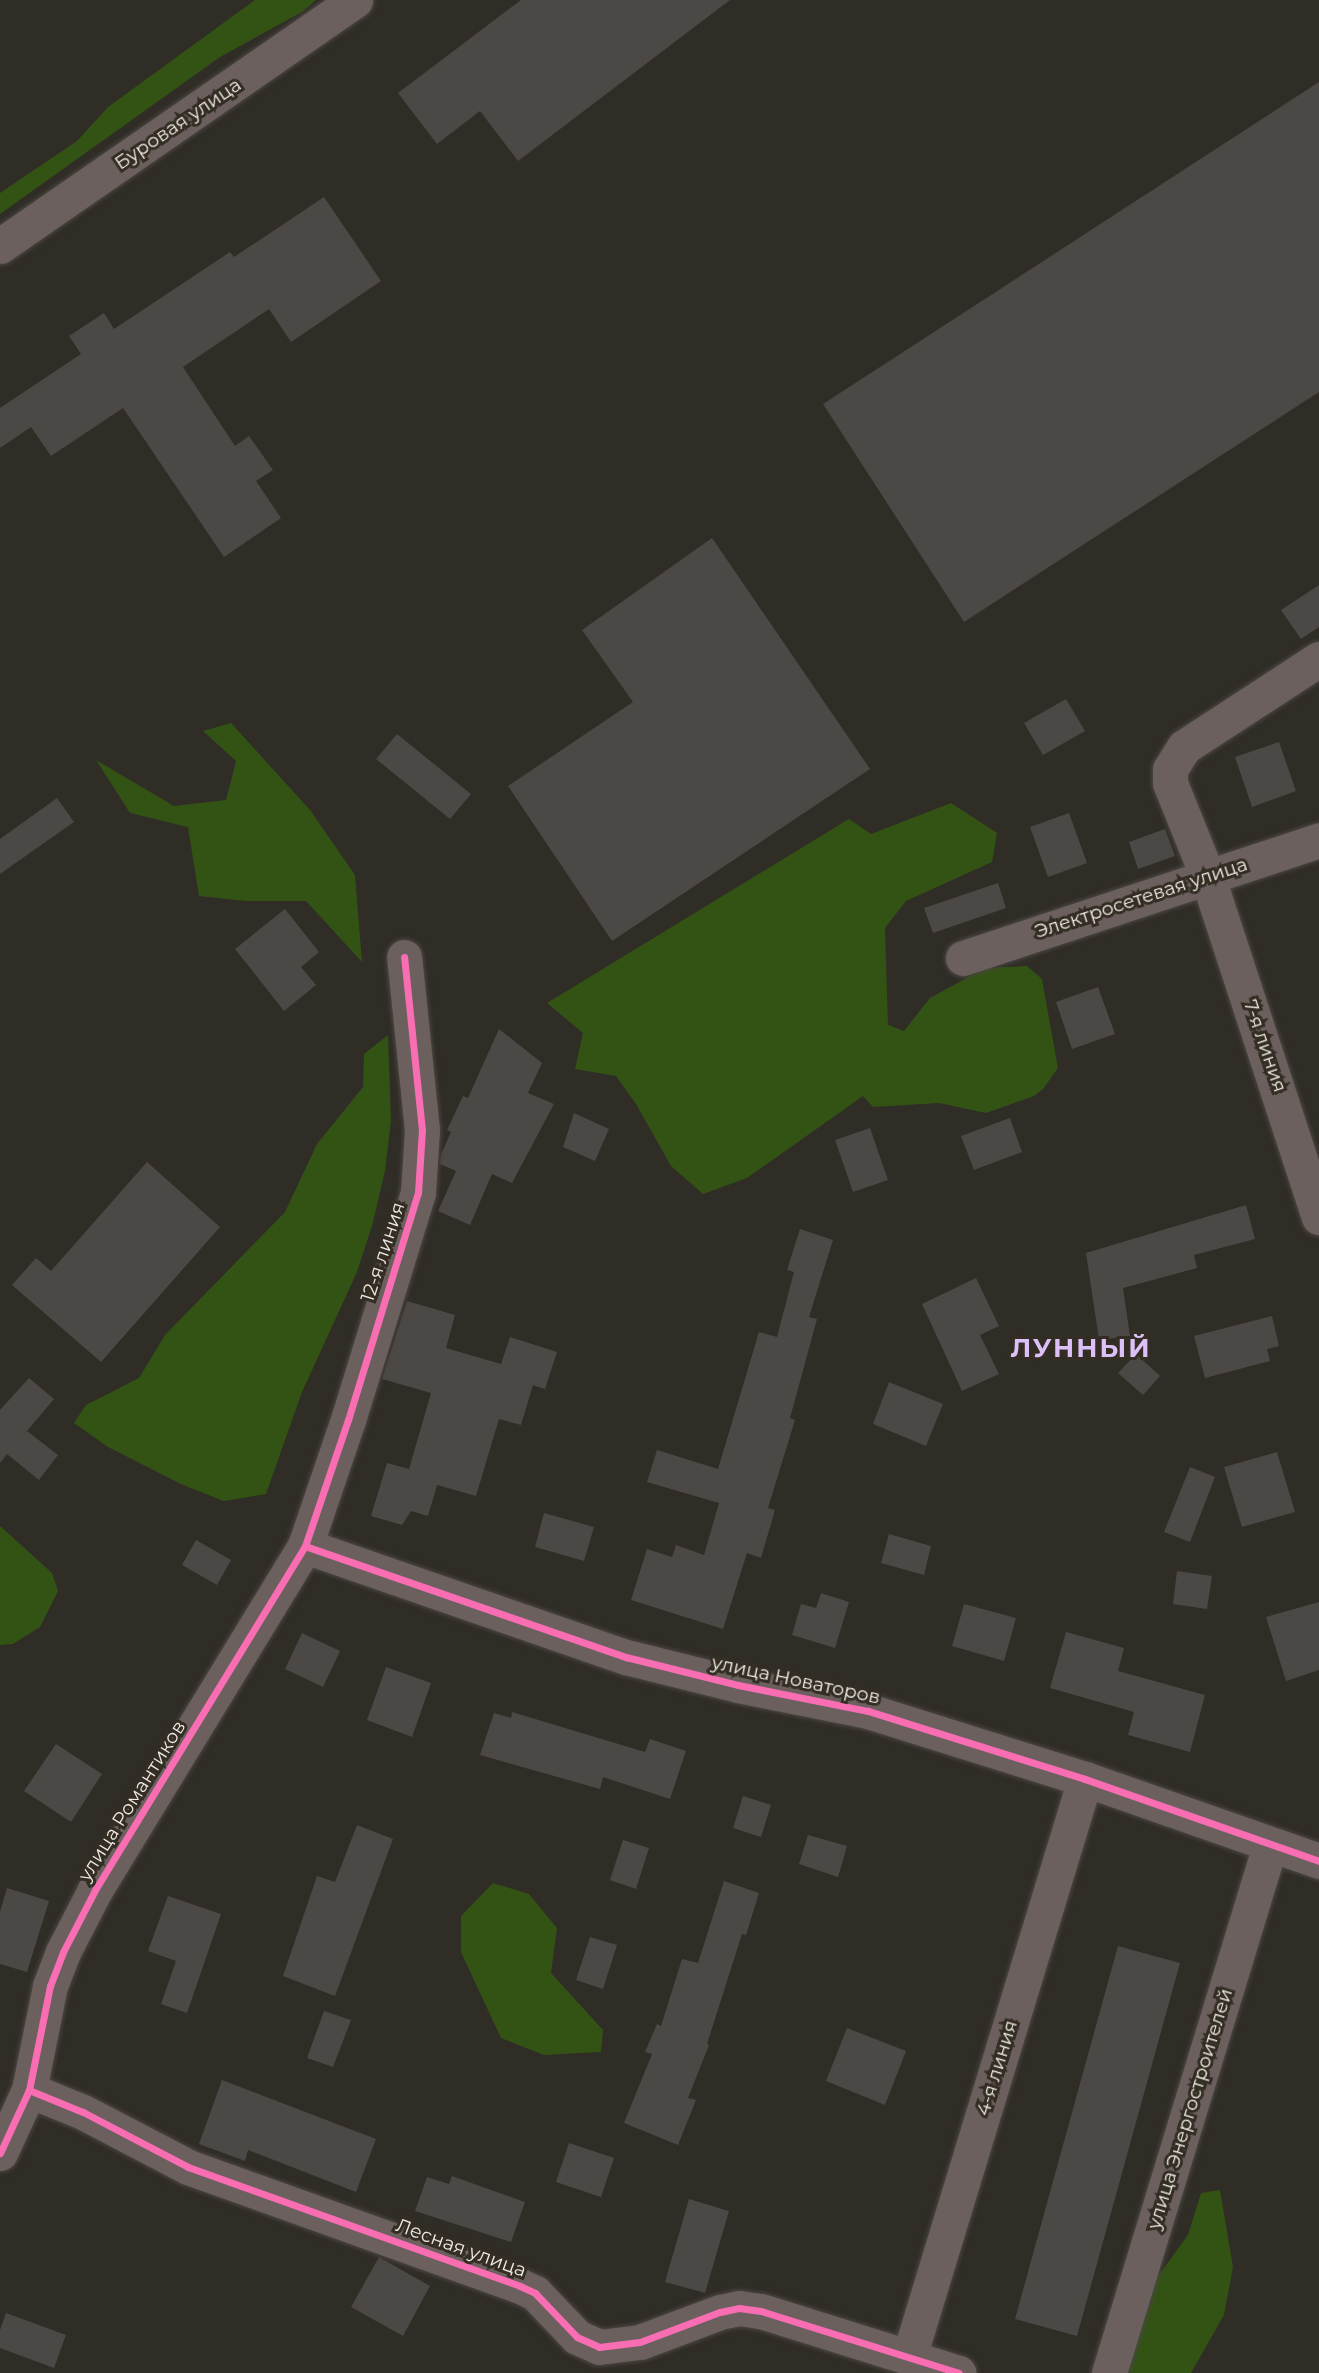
<!DOCTYPE html>
<html>
<head>
<meta charset="utf-8">
<style>
  body { margin:0 }
  #map { position:relative; width:1319px; height:2373px; overflow:hidden; background:#302c26; font-family:Montserrat,sans-serif }
  div>[style] { position:absolute }
  [style*='--x'] { left:calc(var(--x)*1px); top:calc(var(--y)*1px); width:calc(var(--w)*1px); rotate:calc(var(--a)*1deg) }
  .green>* { inset:0; background:#335315 }
  .building>* { inset:0; background:#4c4846 }
  .roads { filter:drop-shadow(0 0 2px #4a4742) drop-shadow(0 0 2px #4a4742) }
  .minor>* { height:35px; margin:-17.5px; padding:0 17.5px; transform-origin:17.5px; border-radius:17.5px; background:#6c605f }
  .cycleway>* { height:7px; margin:-3.5px; padding:0 3.5px; transform-origin:3.5px; border-radius:3.5px; background:#f96db3 }
  span { translate:-50% -50%; white-space:nowrap; text-align:center; line-height:1.15; -webkit-text-stroke:6px #332d23; paint-order:stroke }
  .street-label { font-size:19px; color:#f0ebe5 }
  .district-label { font-size:26px; color:#dcc1f8; font-weight:700; letter-spacing:2px }
</style>
</head>
<body>
<div id="map">
  <div class="green">
    <i style="clip-path:polygon(255px 0,316px 0,302px 12px,220px 57px,0 214px,0 193px,77px 141px,108px 107px)"></i>
    <i style="clip-path:polygon(231px 723px,310px 810px,355px 875px,362px 962px,306px 901px,246px 901px,199px 896px,188px 827px,130px 813px,96px 760px,174px 806px,226px 800px,236px 761px,203px 731px)"></i>
    <i style="clip-path:polygon(951px 803px,997px 833px,992px 862px,906px 901px,885px 928px,888px 1025px,904px 1031px,930px 998px,985px 968px,1027px 966px,1042px 979px,1058px 1068px,1043px 1089px,1034px 1096px,986px 1113px,939px 1103px,873px 1107px,863px 1096px,747px 1178px,703px 1194px,671px 1166px,636px 1104px,616px 1076px,575px 1069px,583px 1033px,547px 1003px,849px 819px,871px 834px)"></i>
    <i style="clip-path:polygon(388px 1035px,391px 1121px,385px 1171px,372px 1226px,357px 1272px,302px 1392px,266px 1494px,224px 1501px,183px 1485px,108px 1447px,74px 1423px,86px 1405px,139px 1378px,165px 1335px,285px 1212px,317px 1144px,363px 1087px,364px 1054px)"></i>
    <i style="clip-path:polygon(0 1526px,52px 1573px,58px 1591px,40px 1627px,13px 1644px,0 1645px)"></i>
    <i style="clip-path:polygon(493px 1883px,529px 1894px,557px 1928px,551px 1973px,603px 2030px,601px 2052px,544px 2055px,501px 2038px,461px 1952px,461px 1916px)"></i>
    <i style="clip-path:polygon(1220px 2190px,1233px 2267px,1224px 2315px,1191px 2373px,1117px 2373px,1156px 2279px,1188px 2235px,1201px 2193px)"></i>
  </div>
  <div class="building">
    <i style="clip-path:polygon(521px 0,730px 0,518px 161px,480px 111px,437px 144px,398px 93px)"></i>
    <i style="clip-path:polygon(1319px 82px,1319px 392px,964px 622px,823px 404px)"></i>
    <i style="clip-path:polygon(324px 197px,381px 281px,291px 342px,269px 309px,183px 367px,235px 446px,249px 436px,273px 470px,256px 481px,281px 518px,224px 557px,123px 408px,51px 456px,31px 427px,0 448px,0 408px,81px 354px,69px 336px,104px 313px,114px 329px,230px 252px,234px 257px)"></i>
    <i style="clip-path:polygon(712px 538px,870px 769px,612px 941px,508px 786px,633px 702px,582px 630px)"></i>
    <i style="clip-path:polygon(1319px 585px,1319px 627px,1301px 639px,1281px 610px)"></i>
    <i style="clip-path:polygon(1066px 699px,1085px 731px,1043px 755px,1024px 723px)"></i>
    <i style="clip-path:polygon(397px 734px,471px 794px,450px 819px,376px 759px)"></i>
    <i style="clip-path:polygon(1279px 742px,1296px 791px,1252px 807px,1235px 757px)"></i>
    <i style="clip-path:polygon(57px 798px,74px 822px,0 874px,0 839px)"></i>
    <i style="clip-path:polygon(1069px 813px,1087px 863px,1048px 877px,1030px 827px)"></i>
    <i style="clip-path:polygon(1165px 829px,1175px 856px,1138px 869px,1129px 842px)"></i>
    <i style="clip-path:polygon(998px 883px,1006px 908px,933px 933px,924px 908px)"></i>
    <i style="clip-path:polygon(285px 909px,319px 952px,301px 967px,316px 985px,284px 1011px,235px 949px)"></i>
    <i style="clip-path:polygon(1098px 987px,1115px 1034px,1072px 1049px,1056px 1002px)"></i>
    <i style="clip-path:polygon(499px 1029px,542px 1063px,528px 1093px,554px 1104px,512px 1183px,492px 1174px,470px 1225px,438px 1211px,456px 1171px,440px 1164px,441px 1155px,451px 1132px,447px 1130px,463px 1096px,468px 1098px)"></i>
    <i style="clip-path:polygon(574px 1113px,609px 1129px,595px 1161px,563px 1147px)"></i>
    <i style="clip-path:polygon(1010px 1118px,1022px 1152px,974px 1170px,961px 1136px)"></i>
    <i style="clip-path:polygon(870px 1128px,888px 1180px,853px 1192px,835px 1140px)"></i>
    <i style="clip-path:polygon(147px 1162px,220px 1227px,101px 1362px,12px 1285px,36px 1258px,51px 1271px)"></i>
    <i style="clip-path:polygon(1246px 1205px,1255px 1239px,1194px 1255px,1197px 1268px,1123px 1288px,1130px 1336px,1099px 1340px,1086px 1253px)"></i>
    <i style="clip-path:polygon(800px 1229px,833px 1240px,809px 1317px,817px 1319px,790px 1418px,795px 1420px,768px 1508px,775px 1510px,761px 1558px,747px 1553px,723px 1629px,631px 1600px,647px 1549px,672px 1557px,676px 1545px,704px 1555px,719px 1503px,647px 1482px,657px 1450px,718px 1469px,759px 1332px,777px 1337px,794px 1272px,787px 1270px)"></i>
    <i style="clip-path:polygon(976px 1278px,999px 1326px,980px 1335px,999px 1374px,962px 1391px,922px 1304px)"></i>
    <i style="clip-path:polygon(407px 1301px,455px 1315px,446px 1348px,501px 1364px,510px 1337px,557px 1352px,545px 1389px,533px 1385px,521px 1425px,499px 1419px,476px 1496px,437px 1485px,428px 1516px,411px 1511px,402px 1525px,371px 1516px,387px 1463px,409px 1469px,431px 1393px,382px 1379px)"></i>
    <i style="clip-path:polygon(1272px 1316px,1279px 1346px,1267px 1349px,1270px 1361px,1205px 1378px,1194px 1336px)"></i>
    <i style="clip-path:polygon(1136px 1354px,1160px 1376px,1143px 1395px,1118px 1373px)"></i>
    <i style="clip-path:polygon(29px 1378px,54px 1399px,27px 1431px,58px 1455px,39px 1480px,7px 1454px,0 1463px,0 1410px)"></i>
    <i style="clip-path:polygon(889px 1382px,943px 1404px,926px 1446px,873px 1424px)"></i>
    <i style="clip-path:polygon(1277px 1452px,1295px 1512px,1242px 1527px,1224px 1467px)"></i>
    <i style="clip-path:polygon(1190px 1467px,1215px 1477px,1190px 1542px,1164px 1532px)"></i>
    <i style="clip-path:polygon(544px 1513px,594px 1527px,584px 1561px,535px 1547px)"></i>
    <i style="clip-path:polygon(889px 1534px,931px 1546px,924px 1575px,881px 1563px)"></i>
    <i style="clip-path:polygon(196px 1540px,231px 1560px,217px 1585px,182px 1565px)"></i>
    <i style="clip-path:polygon(1177px 1571px,1212px 1576px,1207px 1609px,1173px 1604px)"></i>
    <i style="clip-path:polygon(821px 1593px,849px 1602px,835px 1648px,792px 1635px,801px 1604px,816px 1608px)"></i>
    <i style="clip-path:polygon(1319px 1602px,1319px 1670px,1286px 1681px,1266px 1617px)"></i>
    <i style="clip-path:polygon(964px 1604px,1016px 1618px,1004px 1661px,952px 1646px)"></i>
    <i style="clip-path:polygon(1066px 1632px,1124px 1648px,1118px 1671px,1205px 1695px,1190px 1752px,1128px 1735px,1134px 1712px,1050px 1688px)"></i>
    <i style="clip-path:polygon(302px 1633px,340px 1651px,323px 1687px,285px 1669px)"></i>
    <i style="clip-path:polygon(386px 1667px,431px 1683px,412px 1737px,367px 1720px)"></i>
    <i style="clip-path:polygon(512px 1712px,645px 1752px,650px 1739px,686px 1751px,670px 1799px,603px 1777px,600px 1789px,480px 1755px,494px 1713px,511px 1718px)"></i>
    <i style="clip-path:polygon(56px 1744px,102px 1774px,71px 1822px,24px 1791px)"></i>
    <i style="clip-path:polygon(743px 1796px,771px 1805px,761px 1837px,733px 1828px)"></i>
    <i style="clip-path:polygon(357px 1825px,393px 1839px,335px 1996px,283px 1976px,317px 1876px,335px 1882px)"></i>
    <i style="clip-path:polygon(808px 1835px,847px 1846px,838px 1877px,799px 1864px)"></i>
    <i style="clip-path:polygon(623px 1840px,649px 1848px,636px 1889px,610px 1880px)"></i>
    <i style="clip-path:polygon(724px 1881px,759px 1893px,746px 1935px,742px 1934px,707px 2044px,709px 2045px,688px 2098px,696px 2100px,678px 2145px,624px 2123px,652px 2054px,645px 2052px,657px 2024px,661px 2026px,682px 1959px,698px 1963px)"></i>
    <i style="clip-path:polygon(7px 1888px,49px 1901px,27px 1972px,0 1964px,0 1912px)"></i>
    <i style="clip-path:polygon(168px 1896px,221px 1914px,187px 2013px,161px 2004px,176px 1961px,148px 1951px)"></i>
    <i style="clip-path:polygon(590px 1937px,617px 1945px,603px 1989px,576px 1980px)"></i>
    <i style="clip-path:polygon(1118px 1946px,1180px 1963px,1077px 2336px,1015px 2319px)"></i>
    <i style="clip-path:polygon(324px 2011px,351px 2020px,333px 2067px,307px 2058px)"></i>
    <i style="clip-path:polygon(847px 2028px,906px 2051px,885px 2105px,826px 2081px)"></i>
    <i style="clip-path:polygon(222px 2080px,376px 2139px,356px 2192px,248px 2150px,245px 2161px,199px 2144px)"></i>
    <i style="clip-path:polygon(569px 2143px,614px 2158px,601px 2197px,556px 2182px)"></i>
    <i style="clip-path:polygon(452px 2176px,525px 2202px,511px 2242px,415px 2211px,427px 2177px,449px 2184px)"></i>
    <i style="clip-path:polygon(689px 2199px,729px 2211px,705px 2293px,665px 2282px)"></i>
    <i style="clip-path:polygon(379px 2257px,430px 2286px,403px 2336px,351px 2307px)"></i>
    <i style="clip-path:polygon(6px 2313px,66px 2335px,54px 2368px,0 2348px,0 2330px)"></i>
  </div>
  <div class="roads">
    <div class="minor">
      <i style="--x:0;--y:246;--w:432;--a:-34.7"></i>
      <i style="--x:1319;--y:659;--w:161;--a:146.9"></i>
      <i style="--x:1184;--y:747;--w:26;--a:122"></i>
      <i style="--x:1170;--y:769;--w:14;--a:90"></i>
      <i style="--x:1170;--y:783;--w:99;--a:68.1"></i>
      <i style="--x:1207;--y:875;--w:360;--a:71.9"></i>
      <i style="--x:963;--y:958;--w:375;--a:-18.3"></i>
      <i style="--x:305;--y:1546;--w:340;--a:19.1"></i>
      <i style="--x:626;--y:1657;--w:115;--a:14"></i>
      <i style="--x:738;--y:1685;--w:133;--a:11.3"></i>
      <i style="--x:868;--y:1711;--w:227;--a:17.4"></i>
      <i style="--x:1085;--y:1779;--w:248;--a:19.3"></i>
      <i style="--x:29;--y:2090;--w:58;--a:22.2"></i>
      <i style="--x:83;--y:2112;--w:119;--a:27.6"></i>
      <i style="--x:188;--y:2167;--w:353;--a:19.7"></i>
      <i style="--x:520;--y:2286;--w:17;--a:25"></i>
      <i style="--x:535;--y:2293;--w:61;--a:46.3"></i>
      <i style="--x:577;--y:2337;--w:24;--a:24"></i>
      <i style="--x:599;--y:2347;--w:41;--a:-7"></i>
      <i style="--x:640;--y:2342;--w:85;--a:-20.6"></i>
      <i style="--x:720;--y:2312;--w:19;--a:-12"></i>
      <i style="--x:739;--y:2308;--w:22;--a:8"></i>
      <i style="--x:761;--y:2311;--w:207;--a:17.4"></i>
      <i style="--x:0;--y:2153;--w:69;--a:-65.3"></i>
      <i style="--x:29;--y:2090;--w:106;--a:-78.6"></i>
      <i style="--x:50;--y:1986;--w:36;--a:-69"></i>
      <i style="--x:63;--y:1952;--w:70;--a:-62.7"></i>
      <i style="--x:95;--y:1890;--w:403;--a:-58.6"></i>
      <i style="--x:305;--y:1546;--w:133;--a:-71.2"></i>
      <i style="--x:348;--y:1420;--w:238;--a:-72.9"></i>
      <i style="--x:418;--y:1193;--w:63;--a:-86.4"></i>
      <i style="--x:422;--y:1130;--w:174;--a:-95.9"></i>
      <i style="--x:909;--y:2357;--w:604;--a:-73.06"></i>
      <i style="--x:1109;--y:2373;--w:552;--a:-73.04"></i>
    </div>
  </div>
  <div class="cycleway">
    <i style="--x:305;--y:1546;--w:340;--a:19.1"></i>
    <i style="--x:626;--y:1657;--w:115;--a:14"></i>
    <i style="--x:738;--y:1685;--w:133;--a:11.3"></i>
    <i style="--x:868;--y:1711;--w:227;--a:17.4"></i>
    <i style="--x:1085;--y:1779;--w:248;--a:19.3"></i>
    <i style="--x:29;--y:2090;--w:58;--a:22.2"></i>
    <i style="--x:83;--y:2112;--w:119;--a:27.6"></i>
    <i style="--x:188;--y:2167;--w:353;--a:19.7"></i>
    <i style="--x:520;--y:2286;--w:17;--a:25"></i>
    <i style="--x:535;--y:2293;--w:61;--a:46.3"></i>
    <i style="--x:577;--y:2337;--w:24;--a:24"></i>
    <i style="--x:599;--y:2347;--w:41;--a:-7"></i>
    <i style="--x:640;--y:2342;--w:85;--a:-20.6"></i>
    <i style="--x:720;--y:2312;--w:19;--a:-12"></i>
    <i style="--x:739;--y:2308;--w:22;--a:8"></i>
    <i style="--x:761;--y:2311;--w:207;--a:17.4"></i>
    <i style="--x:0;--y:2153;--w:69;--a:-65.3"></i>
    <i style="--x:29;--y:2090;--w:106;--a:-78.6"></i>
    <i style="--x:50;--y:1986;--w:36;--a:-69"></i>
    <i style="--x:63;--y:1952;--w:70;--a:-62.7"></i>
    <i style="--x:95;--y:1890;--w:403;--a:-58.6"></i>
    <i style="--x:305;--y:1546;--w:133;--a:-71.2"></i>
    <i style="--x:348;--y:1420;--w:238;--a:-72.9"></i>
    <i style="--x:418;--y:1193;--w:63;--a:-86.4"></i>
    <i style="--x:422;--y:1130;--w:174;--a:-95.9"></i>
  </div>
  <div class="street-label">
    <span style="left:178px;top:124px;rotate:-34deg">Буровая улица</span>
    <span style="left:1141px;top:898px;rotate:-18deg">Электросетевая улица</span>
    <span style="left:1265px;top:1046px;rotate:71deg">7-я линия</span>
    <span style="left:383px;top:1252px;rotate:-72deg">12-я линия</span>
    <span style="left:796px;top:1680px;rotate:12deg">улица Новаторов</span>
    <span style="left:132px;top:1801px;rotate:-58deg">улица Романтиков</span>
    <span style="left:997px;top:2068px;rotate:-73deg">4-я линия</span>
    <span style="left:1190px;top:2109px;rotate:-73deg">улица Энергостроителей</span>
    <span style="left:461px;top:2248px;rotate:20deg">Лесная улица</span>
  </div>
  <div class="district-label">
    <span style="left:1081px;top:1349px">ЛУННЫЙ</span>
  </div>
</div>
</body>
</html>
